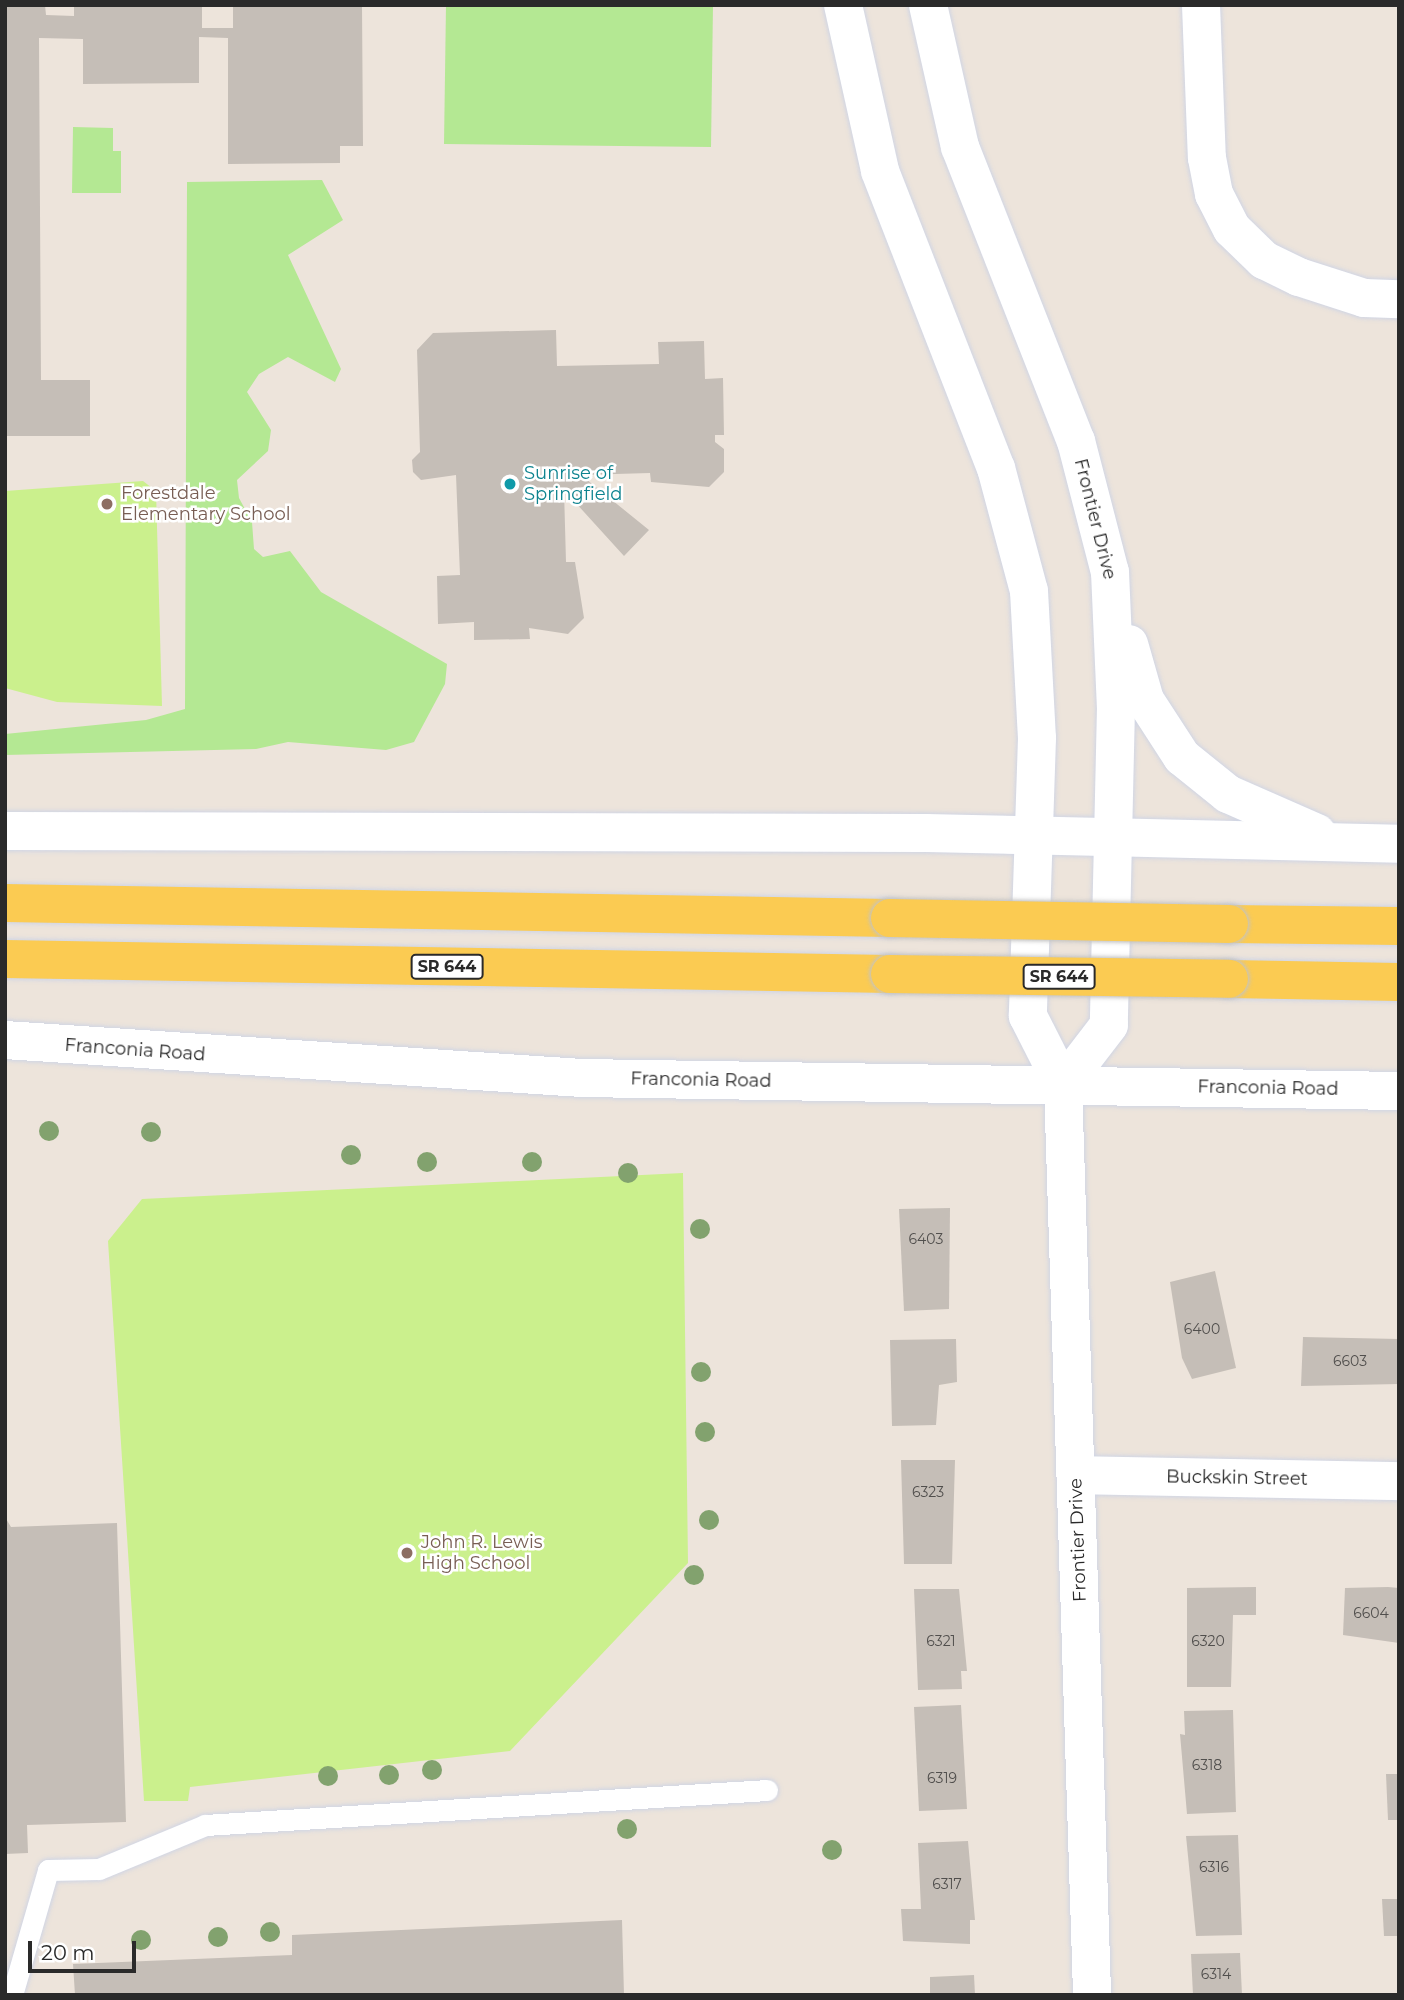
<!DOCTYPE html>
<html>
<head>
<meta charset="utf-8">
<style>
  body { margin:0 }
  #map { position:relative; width:1404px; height:2000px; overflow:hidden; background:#ede4db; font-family:Montserrat,sans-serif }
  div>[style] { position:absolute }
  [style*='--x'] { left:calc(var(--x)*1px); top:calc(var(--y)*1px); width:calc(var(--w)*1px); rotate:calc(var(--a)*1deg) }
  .green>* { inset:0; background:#b4e893 }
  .pitch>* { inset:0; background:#cbf08d }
  .building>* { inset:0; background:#c5beb7 }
  .roads { filter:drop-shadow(0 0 2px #d0d5e4) drop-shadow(0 0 2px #d0d5e4) }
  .service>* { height:21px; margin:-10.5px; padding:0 10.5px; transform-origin:10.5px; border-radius:10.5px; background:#fff }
  .minor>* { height:38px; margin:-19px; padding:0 19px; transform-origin:19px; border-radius:19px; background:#fff }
  .secondary>* { height:38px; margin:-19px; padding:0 19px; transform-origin:19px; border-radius:19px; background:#fff }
  .primary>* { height:38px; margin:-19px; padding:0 19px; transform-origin:19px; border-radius:19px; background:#fbcb52 }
  .bridges { filter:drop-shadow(0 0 2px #c3c3c3) drop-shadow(0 0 2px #c3c3c3) }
  .primary-bridge>* { height:38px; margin:-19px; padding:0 19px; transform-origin:19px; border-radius:19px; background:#fbcb52 }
  .trees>* { width:20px; height:20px; margin:-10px; border-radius:50%; background:#82a26e }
  .dots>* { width:19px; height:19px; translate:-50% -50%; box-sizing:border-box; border:4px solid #fff; border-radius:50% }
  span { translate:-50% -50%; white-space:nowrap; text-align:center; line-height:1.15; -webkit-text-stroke:5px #fff; paint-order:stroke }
  .number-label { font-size:14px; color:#514f4d }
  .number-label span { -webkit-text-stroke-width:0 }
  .shield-label span { padding:2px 5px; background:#fff; border:2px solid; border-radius:5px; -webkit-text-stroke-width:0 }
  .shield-label { font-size:16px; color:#2a2a2a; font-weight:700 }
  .culture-label { font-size:18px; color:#0d838f }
  .left { translate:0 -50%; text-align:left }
  .education-label { font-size:18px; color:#785e54 }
  .street-label { font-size:18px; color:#2a2a2a }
  .frame { position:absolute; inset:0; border:7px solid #2a2a2a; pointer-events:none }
  .scale { position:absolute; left:28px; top:1941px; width:108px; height:32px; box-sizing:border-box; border:4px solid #2a2a2a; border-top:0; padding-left:9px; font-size:21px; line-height:24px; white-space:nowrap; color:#2a2a2a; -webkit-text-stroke:5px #fff; paint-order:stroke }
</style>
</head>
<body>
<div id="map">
  <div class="green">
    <i style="clip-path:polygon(446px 5px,713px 5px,711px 147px,444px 144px)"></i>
    <i style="clip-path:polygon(73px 127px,113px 128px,113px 151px,121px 151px,121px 193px,72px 193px)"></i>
    <i style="clip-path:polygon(322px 180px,343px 220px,288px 255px,341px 369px,335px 382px,288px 357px,259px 374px,247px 392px,271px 430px,268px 451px,237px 480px,239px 498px,252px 522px,254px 549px,263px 557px,290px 551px,321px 592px,447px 664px,445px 684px,414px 742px,386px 750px,288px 742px,256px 749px,5px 755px,5px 734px,146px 720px,185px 709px,187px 182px)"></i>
  </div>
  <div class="pitch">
    <i style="clip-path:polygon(143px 481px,156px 491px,162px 706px,57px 702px,5px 688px,5px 491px)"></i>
    <i style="clip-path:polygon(683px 1173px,688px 1563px,510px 1751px,190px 1787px,188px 1801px,144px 1801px,108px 1241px,142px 1199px)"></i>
  </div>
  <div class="building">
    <i style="clip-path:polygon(5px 5px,45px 5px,46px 15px,74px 16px,74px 5px,202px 5px,202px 28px,233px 28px,233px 5px,362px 5px,363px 146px,340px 146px,340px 163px,228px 164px,228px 38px,199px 37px,199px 83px,83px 84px,83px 39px,39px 38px,41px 380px,90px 380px,90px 436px,5px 436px)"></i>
    <i style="clip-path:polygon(556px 330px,557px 366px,659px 364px,658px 342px,704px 341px,705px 379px,723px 378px,724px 435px,715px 435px,715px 442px,724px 449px,724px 472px,709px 487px,651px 482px,650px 473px,581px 475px,649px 530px,624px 556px,564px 490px,566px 562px,575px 562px,584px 618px,568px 634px,529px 628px,530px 639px,474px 640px,474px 622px,438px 624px,437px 576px,460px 575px,456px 475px,421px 480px,413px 472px,412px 460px,420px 452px,417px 350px,433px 333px)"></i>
    <i style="clip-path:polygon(950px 1208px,949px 1309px,904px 1311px,899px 1209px)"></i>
    <i style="clip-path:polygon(1215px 1271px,1236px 1368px,1192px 1379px,1182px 1358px,1170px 1282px)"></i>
    <i style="clip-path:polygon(1303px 1337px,1399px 1339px,1399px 1384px,1301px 1386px)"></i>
    <i style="clip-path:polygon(956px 1339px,957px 1382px,939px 1385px,936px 1425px,892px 1426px,890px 1340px)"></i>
    <i style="clip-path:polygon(901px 1460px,955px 1460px,952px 1564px,904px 1564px)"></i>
    <i style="clip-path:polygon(5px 1517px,11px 1527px,117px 1523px,126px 1822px,27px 1825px,28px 1853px,5px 1854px)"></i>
    <i style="clip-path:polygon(1256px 1587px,1256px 1615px,1233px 1615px,1231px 1687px,1187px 1687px,1187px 1588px)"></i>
    <i style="clip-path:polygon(1388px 1587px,1399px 1588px,1399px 1643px,1343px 1635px,1345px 1588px)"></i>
    <i style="clip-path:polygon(914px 1589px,959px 1589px,967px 1671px,961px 1671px,962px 1689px,918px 1690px)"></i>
    <i style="clip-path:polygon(961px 1705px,967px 1809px,919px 1811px,914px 1707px)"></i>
    <i style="clip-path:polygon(1233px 1710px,1236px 1812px,1187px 1814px,1180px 1734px,1185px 1735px,1184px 1711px)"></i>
    <i style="clip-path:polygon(1386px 1774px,1399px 1774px,1399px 1820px,1388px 1820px)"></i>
    <i style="clip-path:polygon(1238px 1835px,1242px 1935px,1196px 1936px,1186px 1836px)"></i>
    <i style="clip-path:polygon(968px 1841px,975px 1920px,970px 1920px,970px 1944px,903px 1941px,901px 1909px,921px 1909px,918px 1843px)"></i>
    <i style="clip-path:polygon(1382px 1899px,1399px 1899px,1399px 1936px,1384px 1936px)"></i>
    <i style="clip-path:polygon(622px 1920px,624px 1995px,75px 1995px,73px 1964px,292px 1955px,292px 1935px)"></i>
    <i style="clip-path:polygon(1240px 1953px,1242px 1995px,1193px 1995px,1191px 1954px)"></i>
    <i style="clip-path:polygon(974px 1975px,975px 1995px,930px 1995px,930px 1977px)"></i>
  </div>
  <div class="roads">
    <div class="service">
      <i style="--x:12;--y:1995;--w:130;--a:-73.9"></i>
      <i style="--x:48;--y:1870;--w:51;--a:-1.1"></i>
      <i style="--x:99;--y:1869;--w:115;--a:-22.5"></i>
      <i style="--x:205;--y:1825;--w:563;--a:-3.56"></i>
    </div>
    <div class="minor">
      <i style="--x:1201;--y:5;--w:153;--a:87.8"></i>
      <i style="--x:1207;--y:158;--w:37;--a:79"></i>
      <i style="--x:1214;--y:194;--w:39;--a:63"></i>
      <i style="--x:1232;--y:229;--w:45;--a:44.1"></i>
      <i style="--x:1264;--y:260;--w:39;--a:26"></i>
      <i style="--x:1299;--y:277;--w:68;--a:17.9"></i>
      <i style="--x:1364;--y:298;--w:35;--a:2"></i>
      <i style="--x:1063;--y:1085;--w:910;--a:88.17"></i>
      <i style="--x:1076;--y:1475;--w:323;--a:1.1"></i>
    </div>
    <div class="secondary">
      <i style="--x:843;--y:5;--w:170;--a:77.4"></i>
      <i style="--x:880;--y:171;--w:319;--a:68.7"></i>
      <i style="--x:996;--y:468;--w:127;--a:75"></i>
      <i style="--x:1029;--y:591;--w:147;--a:86.9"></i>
      <i style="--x:1037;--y:738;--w:278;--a:91.9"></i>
      <i style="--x:1028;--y:1016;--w:77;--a:63.1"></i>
      <i style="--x:928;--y:5;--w:146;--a:77.3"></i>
      <i style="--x:960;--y:147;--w:316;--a:68.5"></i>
      <i style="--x:1076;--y:441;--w:135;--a:75.5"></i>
      <i style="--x:1110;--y:572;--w:135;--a:87.5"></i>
      <i style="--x:1116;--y:707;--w:318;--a:91.3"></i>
      <i style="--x:1109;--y:1025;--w:76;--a:127.5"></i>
      <i style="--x:1129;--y:644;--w:58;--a:74.1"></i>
      <i style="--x:1145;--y:700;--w:68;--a:57"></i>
      <i style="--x:1182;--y:757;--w:59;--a:38.8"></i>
      <i style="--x:1228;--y:794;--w:97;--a:23.7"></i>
      <i style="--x:5;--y:831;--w:921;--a:0.12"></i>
      <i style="--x:926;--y:833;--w:473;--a:1.3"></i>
      <i style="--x:5;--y:1040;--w:577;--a:3.77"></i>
      <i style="--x:581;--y:1078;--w:818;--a:0.91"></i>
    </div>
    <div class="primary">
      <i style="--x:5;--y:903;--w:885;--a:0.97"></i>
      <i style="--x:1229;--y:924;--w:170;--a:0.7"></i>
      <i style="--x:5;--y:959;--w:885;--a:0.97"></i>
      <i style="--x:1229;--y:979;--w:170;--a:1"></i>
    </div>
  </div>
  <div class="bridges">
    <div class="primary-bridge">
      <i style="--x:890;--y:918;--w:339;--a:1"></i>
      <i style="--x:890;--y:974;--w:339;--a:0.8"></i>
    </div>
  </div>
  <div class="trees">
    <i style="left:49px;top:1131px"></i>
    <i style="left:151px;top:1132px"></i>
    <i style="left:351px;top:1155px"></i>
    <i style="left:427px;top:1162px"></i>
    <i style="left:532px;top:1162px"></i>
    <i style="left:628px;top:1173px"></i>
    <i style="left:700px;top:1229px"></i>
    <i style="left:701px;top:1372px"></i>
    <i style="left:705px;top:1432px"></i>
    <i style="left:709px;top:1520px"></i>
    <i style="left:694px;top:1575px"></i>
    <i style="left:432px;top:1770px"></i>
    <i style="left:389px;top:1775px"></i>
    <i style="left:328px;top:1776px"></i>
    <i style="left:627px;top:1829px"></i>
    <i style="left:832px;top:1850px"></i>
    <i style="left:270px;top:1932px"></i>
    <i style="left:218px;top:1937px"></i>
    <i style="left:141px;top:1940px"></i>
  </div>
  <div class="dots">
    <i style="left:510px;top:484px;background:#0f9aa8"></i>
    <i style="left:107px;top:504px;background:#8d6e63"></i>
    <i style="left:407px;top:1553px;background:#8d6e63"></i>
  </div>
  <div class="number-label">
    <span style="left:926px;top:1239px">6403</span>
    <span style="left:1202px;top:1329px">6400</span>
    <span style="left:1350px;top:1361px">6603</span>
    <span style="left:928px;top:1492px">6323</span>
    <span style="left:1371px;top:1613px">6604</span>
    <span style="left:941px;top:1641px">6321</span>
    <span style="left:1208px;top:1641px">6320</span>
    <span style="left:1207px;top:1765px">6318</span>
    <span style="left:942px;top:1778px">6319</span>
    <span style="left:1214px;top:1867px">6316</span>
    <span style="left:947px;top:1884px">6317</span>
    <span style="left:1216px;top:1974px">6314</span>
  </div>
  <div class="shield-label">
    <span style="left:447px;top:967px">SR 644</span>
    <span style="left:1059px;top:977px">SR 644</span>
  </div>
  <div class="culture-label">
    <span class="left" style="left:524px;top:484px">Sunrise of<br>Springfield</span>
  </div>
  <div class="education-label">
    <span class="left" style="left:121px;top:504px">Forestdale<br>Elementary School</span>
    <span class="left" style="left:421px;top:1553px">John R. Lewis<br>High School</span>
  </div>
  <div class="street-label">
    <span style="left:1095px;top:519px;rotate:76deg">Frontier Drive</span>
    <span style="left:135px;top:1050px;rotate:4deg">Franconia Road</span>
    <span style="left:701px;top:1080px;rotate:1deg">Franconia Road</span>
    <span style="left:1268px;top:1088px;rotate:1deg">Franconia Road</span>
    <span style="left:1237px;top:1478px;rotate:1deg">Buckskin Street</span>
    <span style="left:1078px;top:1540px;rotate:-92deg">Frontier Drive</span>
  </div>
  <div class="frame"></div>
  <div class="scale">20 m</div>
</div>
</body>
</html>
